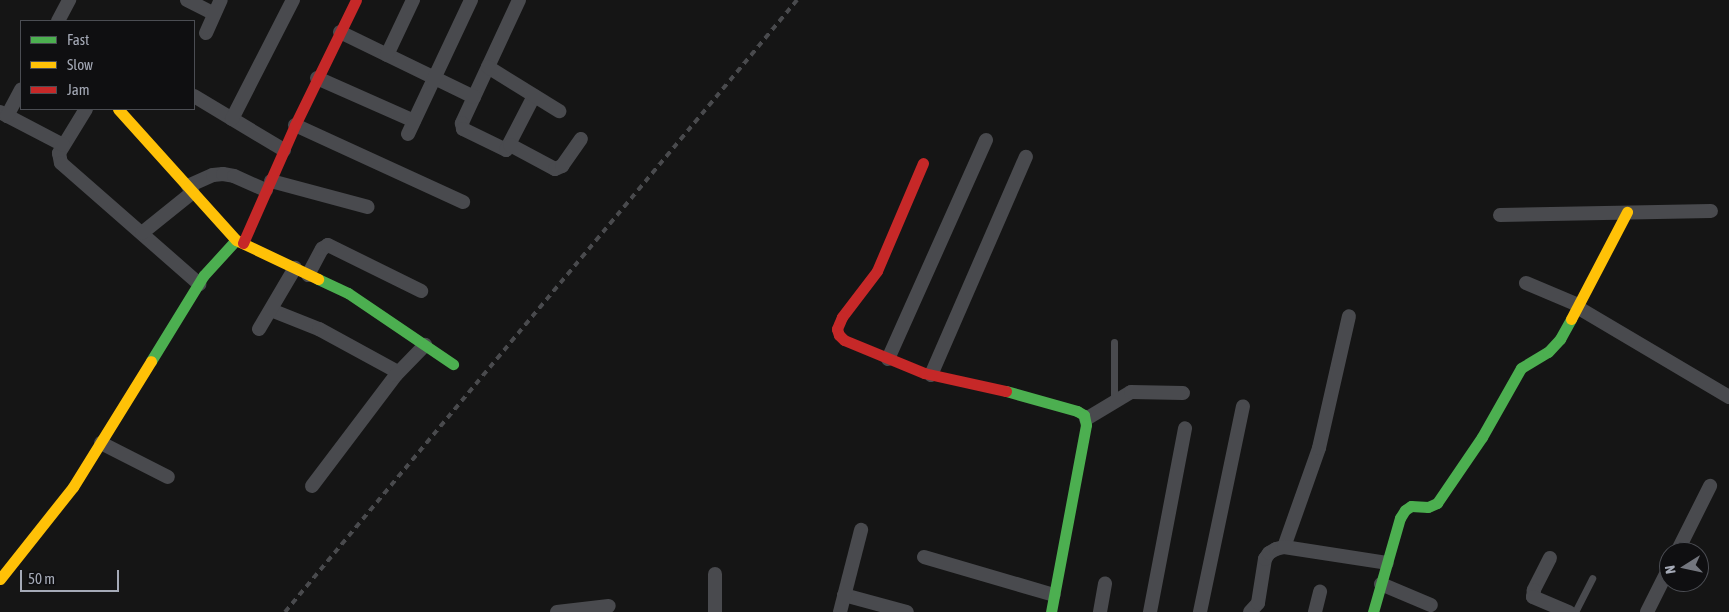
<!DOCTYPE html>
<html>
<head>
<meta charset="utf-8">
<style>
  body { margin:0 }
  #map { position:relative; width:1729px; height:612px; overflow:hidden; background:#151515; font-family:"Asap Condensed",sans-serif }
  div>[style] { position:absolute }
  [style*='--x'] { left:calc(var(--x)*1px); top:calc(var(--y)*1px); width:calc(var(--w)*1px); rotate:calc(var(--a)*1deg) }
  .lane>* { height:7px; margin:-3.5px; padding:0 3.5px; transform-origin:3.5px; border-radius:3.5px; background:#494a4e }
  .street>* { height:14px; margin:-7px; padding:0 7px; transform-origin:7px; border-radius:7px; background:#494a4e }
  .fast>* { height:11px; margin:-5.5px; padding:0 5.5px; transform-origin:5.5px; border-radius:5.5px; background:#4caf50 }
  .slow>* { height:11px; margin:-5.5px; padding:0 5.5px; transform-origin:5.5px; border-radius:5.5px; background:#ffc107 }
  .jam>* { height:11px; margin:-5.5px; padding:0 5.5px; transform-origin:5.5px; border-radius:5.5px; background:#c62828 }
  .rail>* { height:4px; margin-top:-2px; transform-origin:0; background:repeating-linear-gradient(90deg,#494a4d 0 6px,transparent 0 11px) }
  span { translate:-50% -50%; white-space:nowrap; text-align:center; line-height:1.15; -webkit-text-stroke:4px #0f0f11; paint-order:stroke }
  .legend { position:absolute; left:20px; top:20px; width:175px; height:90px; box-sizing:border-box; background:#0f0f11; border:1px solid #4b4d53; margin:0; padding:6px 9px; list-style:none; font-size:15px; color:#a5aab7 }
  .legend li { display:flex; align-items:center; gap:10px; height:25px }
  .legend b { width:25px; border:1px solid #4b4d53 }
  .north { position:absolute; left:1659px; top:542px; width:50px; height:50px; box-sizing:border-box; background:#0f0f11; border:1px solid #4b4d53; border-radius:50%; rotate:260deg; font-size:14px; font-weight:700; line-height:20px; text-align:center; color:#a5aab7 }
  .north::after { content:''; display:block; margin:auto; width:18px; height:22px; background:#73767e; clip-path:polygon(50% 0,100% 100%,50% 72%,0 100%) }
  .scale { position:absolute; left:20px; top:570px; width:99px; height:22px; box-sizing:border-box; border:2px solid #a5aab7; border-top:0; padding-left:6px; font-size:15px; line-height:18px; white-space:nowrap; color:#a5aab7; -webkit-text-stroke:4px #0f0f11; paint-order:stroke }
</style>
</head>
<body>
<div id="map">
  <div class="lane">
    <i style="--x:1114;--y:401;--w:59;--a:-90"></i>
    <i style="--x:1575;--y:612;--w:38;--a:-63"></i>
  </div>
  <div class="street">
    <i style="--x:187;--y:0;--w:30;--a:27"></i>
    <i style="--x:519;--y:0;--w:136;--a:114.9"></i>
    <i style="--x:462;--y:123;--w:6;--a:81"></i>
    <i style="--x:463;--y:129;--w:48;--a:26"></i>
    <i style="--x:506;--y:150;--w:61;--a:-62.6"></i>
    <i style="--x:58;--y:21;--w:24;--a:-62"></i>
    <i style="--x:340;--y:32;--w:149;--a:25.9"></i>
    <i style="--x:206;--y:33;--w:36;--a:-66"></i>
    <i style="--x:387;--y:55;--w:61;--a:-64.7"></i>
    <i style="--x:488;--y:67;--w:84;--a:31.8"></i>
    <i style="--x:317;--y:78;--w:106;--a:23.9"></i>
    <i style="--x:194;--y:96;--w:105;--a:31"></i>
    <i style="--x:86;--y:109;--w:52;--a:121.5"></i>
    <i style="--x:59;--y:153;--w:10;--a:79"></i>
    <i style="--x:61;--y:163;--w:184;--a:41.2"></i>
    <i style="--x:0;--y:112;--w:71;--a:27.6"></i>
    <i style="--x:7;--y:116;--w:30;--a:-62"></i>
    <i style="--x:232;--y:119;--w:134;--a:-62.9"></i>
    <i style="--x:295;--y:125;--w:185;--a:24.6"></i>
    <i style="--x:408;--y:134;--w:148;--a:-64.8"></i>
    <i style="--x:510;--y:145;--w:51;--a:28.1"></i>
    <i style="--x:555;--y:169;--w:8;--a:-23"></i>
    <i style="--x:562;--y:166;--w:33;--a:-55"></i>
    <i style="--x:271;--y:181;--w:100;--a:15"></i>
    <i style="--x:188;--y:186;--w:27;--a:-24"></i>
    <i style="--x:213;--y:175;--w:10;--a:-6"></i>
    <i style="--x:223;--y:174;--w:11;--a:10"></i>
    <i style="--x:234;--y:176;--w:35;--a:24"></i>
    <i style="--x:1500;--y:215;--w:211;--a:-1.1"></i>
    <i style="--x:142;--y:233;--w:65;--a:-38.8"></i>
    <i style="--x:308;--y:275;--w:30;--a:-62"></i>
    <i style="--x:322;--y:249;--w:7;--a:-34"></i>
    <i style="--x:328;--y:245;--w:104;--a:26.3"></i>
    <i style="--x:1526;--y:283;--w:56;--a:22.9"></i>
    <i style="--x:1577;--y:307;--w:177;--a:30.6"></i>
    <i style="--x:271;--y:310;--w:52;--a:21.6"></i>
    <i style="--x:319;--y:329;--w:90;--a:28.6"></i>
    <i style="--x:259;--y:329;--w:71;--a:-59.5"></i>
    <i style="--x:888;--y:359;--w:240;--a:-65.9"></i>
    <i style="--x:931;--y:375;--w:238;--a:-66.5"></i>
    <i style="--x:1086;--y:419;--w:52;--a:-31"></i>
    <i style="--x:1131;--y:392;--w:52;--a:1.1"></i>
    <i style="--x:101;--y:443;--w:75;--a:26.9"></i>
    <i style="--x:312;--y:486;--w:139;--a:-52.9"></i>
    <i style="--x:396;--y:375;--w:42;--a:-46"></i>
    <i style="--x:1284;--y:547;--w:105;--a:-70.5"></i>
    <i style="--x:1319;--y:448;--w:135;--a:-77.2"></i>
    <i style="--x:1677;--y:552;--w:74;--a:-63.4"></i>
    <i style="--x:924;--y:557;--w:135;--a:16.3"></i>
    <i style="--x:1550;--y:558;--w:36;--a:117"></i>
    <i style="--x:1534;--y:590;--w:7;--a:98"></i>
    <i style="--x:1533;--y:597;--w:39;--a:23"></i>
    <i style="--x:1381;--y:584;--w:54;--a:22.8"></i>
    <i style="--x:844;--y:595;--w:65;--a:15.1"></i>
    <i style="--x:557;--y:612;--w:52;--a:-6.6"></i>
    <i style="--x:715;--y:612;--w:38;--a:-90"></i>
    <i style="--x:840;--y:612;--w:85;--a:-75.6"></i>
    <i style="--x:1100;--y:612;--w:29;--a:-80"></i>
    <i style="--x:1150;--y:612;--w:187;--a:-79.2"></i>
    <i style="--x:1200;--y:612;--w:210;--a:-78.2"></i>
    <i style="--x:1250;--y:612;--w:12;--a:-48"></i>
    <i style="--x:1258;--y:603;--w:45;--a:-81"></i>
    <i style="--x:1265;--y:559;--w:7;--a:-56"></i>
    <i style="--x:1269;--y:553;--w:8;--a:-30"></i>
    <i style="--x:1276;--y:549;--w:8;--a:-14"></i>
    <i style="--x:1284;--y:547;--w:104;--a:8.8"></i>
    <i style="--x:1315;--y:612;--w:21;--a:-76"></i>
    <i style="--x:1647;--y:612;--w:49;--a:-63.4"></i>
  </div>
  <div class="fast">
    <i style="--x:318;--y:279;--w:33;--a:25"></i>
    <i style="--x:348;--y:293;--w:127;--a:34.1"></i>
    <i style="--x:151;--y:361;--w:101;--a:-58.4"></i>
    <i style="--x:204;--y:275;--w:47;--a:-47.6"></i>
    <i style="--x:1006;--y:391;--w:74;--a:15.7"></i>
    <i style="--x:1077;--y:411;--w:8;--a:30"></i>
    <i style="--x:1084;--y:415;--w:10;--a:79"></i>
    <i style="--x:1086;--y:425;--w:190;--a:100.6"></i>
    <i style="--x:1373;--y:612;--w:98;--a:-74"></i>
    <i style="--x:1400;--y:518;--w:9;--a:-58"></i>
    <i style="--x:1405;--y:510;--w:7;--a:-34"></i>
    <i style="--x:1411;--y:506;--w:17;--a:3"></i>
    <i style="--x:1428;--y:507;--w:10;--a:-24"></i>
    <i style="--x:1437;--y:503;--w:80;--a:-55.7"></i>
    <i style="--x:1482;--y:437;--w:79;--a:-60.5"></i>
    <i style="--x:1521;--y:368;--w:31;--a:-31"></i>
    <i style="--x:1548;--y:352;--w:18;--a:-47"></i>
    <i style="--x:1560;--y:339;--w:23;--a:-61"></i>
  </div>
  <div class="slow">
    <i style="--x:118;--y:109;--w:176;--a:48"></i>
    <i style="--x:236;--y:240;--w:91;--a:25.4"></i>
    <i style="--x:1571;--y:319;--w:121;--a:-62.4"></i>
    <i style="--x:0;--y:579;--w:117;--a:-51.6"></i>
    <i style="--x:73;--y:487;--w:148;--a:-58.2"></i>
  </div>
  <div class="jam">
    <i style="--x:923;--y:163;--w:117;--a:113.1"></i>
    <i style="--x:877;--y:271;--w:58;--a:127.3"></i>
    <i style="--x:842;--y:317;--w:13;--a:113"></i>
    <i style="--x:837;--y:329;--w:6;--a:72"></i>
    <i style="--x:839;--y:335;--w:7;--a:45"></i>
    <i style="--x:844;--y:340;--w:87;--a:22.4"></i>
    <i style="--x:924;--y:373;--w:84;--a:12.4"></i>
    <i style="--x:243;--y:243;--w:129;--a:-66.2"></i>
    <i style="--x:295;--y:125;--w:139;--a:-64"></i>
  </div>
  <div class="rail">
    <i style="--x:285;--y:612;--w:798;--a:-50.08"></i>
  </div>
  <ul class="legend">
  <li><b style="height:6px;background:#4caf50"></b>Fast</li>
  <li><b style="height:6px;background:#ffc107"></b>Slow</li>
  <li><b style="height:6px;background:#c62828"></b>Jam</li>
  </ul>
  <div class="north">N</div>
  <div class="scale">50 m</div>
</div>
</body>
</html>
